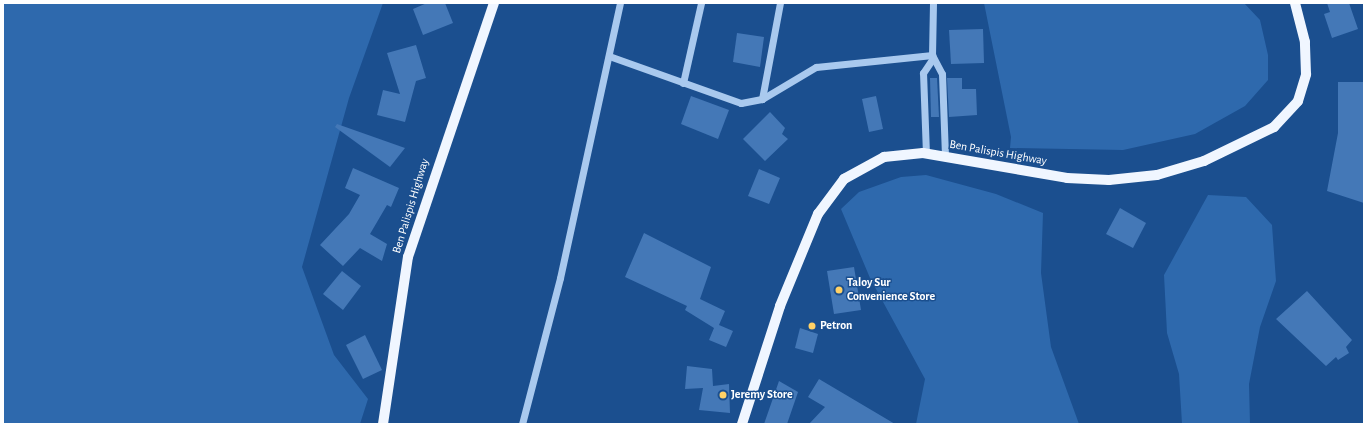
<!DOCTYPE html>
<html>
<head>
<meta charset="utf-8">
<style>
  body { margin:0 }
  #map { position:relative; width:1367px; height:427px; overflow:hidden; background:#1b4f8f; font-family:"Alegreya Sans",sans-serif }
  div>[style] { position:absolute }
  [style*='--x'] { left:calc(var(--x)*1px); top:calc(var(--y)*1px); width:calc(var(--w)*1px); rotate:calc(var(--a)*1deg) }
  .green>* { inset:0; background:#2e69ad }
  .building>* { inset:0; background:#4478b7 }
  .minor>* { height:7px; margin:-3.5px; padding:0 3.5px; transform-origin:3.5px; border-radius:3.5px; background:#a9c9ee }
  .major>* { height:10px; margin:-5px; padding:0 5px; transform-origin:5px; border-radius:5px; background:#f0f6ff }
  .dots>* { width:11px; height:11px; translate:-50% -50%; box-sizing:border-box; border:2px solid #1b4f8f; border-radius:50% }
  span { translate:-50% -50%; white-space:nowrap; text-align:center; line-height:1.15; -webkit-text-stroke:3px #1b4f8f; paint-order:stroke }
  .street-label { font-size:12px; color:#fff }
  .poi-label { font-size:12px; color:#fff; font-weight:700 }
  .left { translate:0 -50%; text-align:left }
  .frame { position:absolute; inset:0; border:4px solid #fff; pointer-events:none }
</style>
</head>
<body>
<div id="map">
  <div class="green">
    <i style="clip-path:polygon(3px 3px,383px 3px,349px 98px,302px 267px,334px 355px,368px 399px,360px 424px,3px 424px)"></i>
    <i style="clip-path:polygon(984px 3px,1244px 3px,1260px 20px,1268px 55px,1268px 80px,1245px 106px,1195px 134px,1123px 150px,1010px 148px,1011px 137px)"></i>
    <i style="clip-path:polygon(926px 175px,996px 194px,1043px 213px,1041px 273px,1051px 347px,1079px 424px,916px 424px,925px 379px,870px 278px,841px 209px,859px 192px,901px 177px)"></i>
    <i style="clip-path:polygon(1208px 195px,1246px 197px,1272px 225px,1276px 281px,1260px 327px,1249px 384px,1250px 424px,1182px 424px,1179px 374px,1167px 333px,1164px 275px)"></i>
  </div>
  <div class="building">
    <i style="clip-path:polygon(427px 3px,445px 3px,453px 23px,423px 35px,413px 9px)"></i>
    <i style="clip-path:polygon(1327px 3px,1349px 3px,1358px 29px,1332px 38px,1324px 14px,1330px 12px)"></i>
    <i style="clip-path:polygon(983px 29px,984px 63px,951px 64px,949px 30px)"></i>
    <i style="clip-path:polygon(737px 33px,764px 37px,760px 67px,733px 62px)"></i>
    <i style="clip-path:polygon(416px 45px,426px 78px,416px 81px,405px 122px,377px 115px,383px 90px,400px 94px,387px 53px)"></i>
    <i style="clip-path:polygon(930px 78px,937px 78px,939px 117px,931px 117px)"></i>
    <i style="clip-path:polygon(947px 78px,962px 78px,962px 89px,976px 89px,977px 115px,949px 117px)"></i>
    <i style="clip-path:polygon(1338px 82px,1364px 82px,1364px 203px,1327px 191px,1338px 133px)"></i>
    <i style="clip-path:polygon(691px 96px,729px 110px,718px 139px,681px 124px)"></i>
    <i style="clip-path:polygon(876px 96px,883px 129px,869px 132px,862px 99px)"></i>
    <i style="clip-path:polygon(770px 112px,785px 128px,782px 134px,788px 139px,765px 161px,743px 139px)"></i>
    <i style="clip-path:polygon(337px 124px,405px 148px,390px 167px,335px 127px)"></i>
    <i style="clip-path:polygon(353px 168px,399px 188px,391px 207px,387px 205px,370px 234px,387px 244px,382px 261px,360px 248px,343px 266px,320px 245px,349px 214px,360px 195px,345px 188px)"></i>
    <i style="clip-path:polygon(759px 169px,780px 178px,769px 204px,748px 196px)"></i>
    <i style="clip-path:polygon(1120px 208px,1146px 223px,1133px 248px,1106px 234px)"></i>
    <i style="clip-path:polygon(644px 233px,711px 267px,700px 299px,725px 311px,719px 325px,733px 331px,726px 347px,709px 340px,714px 328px,685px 310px,687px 306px,625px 277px)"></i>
    <i style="clip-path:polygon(854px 267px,861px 310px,834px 314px,827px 271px)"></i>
    <i style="clip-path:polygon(342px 271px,361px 286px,343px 310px,323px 294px)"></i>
    <i style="clip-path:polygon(1307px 291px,1352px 340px,1346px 347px,1349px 353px,1338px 360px,1336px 357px,1326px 366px,1276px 319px)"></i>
    <i style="clip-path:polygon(800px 328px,818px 334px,813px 353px,795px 348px)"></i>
    <i style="clip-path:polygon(365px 335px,382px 370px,363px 379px,346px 345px)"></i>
    <i style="clip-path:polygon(687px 366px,712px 369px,713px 386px,729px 384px,730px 413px,699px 410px,703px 388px,685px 389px)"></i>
    <i style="clip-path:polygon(819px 379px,895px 424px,809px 424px,825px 407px,808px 397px)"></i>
    <i style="clip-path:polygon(779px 381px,798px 392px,787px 424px,764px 424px)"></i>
  </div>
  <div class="minor">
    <i style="--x:933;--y:3;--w:52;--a:91.1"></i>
    <i style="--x:932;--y:55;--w:21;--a:62"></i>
    <i style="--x:942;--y:74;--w:82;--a:87.9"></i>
    <i style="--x:609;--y:56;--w:140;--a:19.6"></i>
    <i style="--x:741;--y:103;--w:21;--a:-11"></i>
    <i style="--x:762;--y:99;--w:63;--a:-30.7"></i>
    <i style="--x:816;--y:67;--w:117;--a:-5.9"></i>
    <i style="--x:683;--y:83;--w:82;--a:-77.3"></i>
    <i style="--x:762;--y:99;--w:98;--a:-79.4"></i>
    <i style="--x:926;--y:154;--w:81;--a:-92.1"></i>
    <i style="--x:923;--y:73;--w:18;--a:-56"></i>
    <i style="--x:522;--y:424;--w:151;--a:-75.4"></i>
    <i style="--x:560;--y:278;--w:281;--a:-77.7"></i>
  </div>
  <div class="major">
    <i style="--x:383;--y:424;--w:169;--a:-81.5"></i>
    <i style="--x:408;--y:257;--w:268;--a:-71.3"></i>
    <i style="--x:742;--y:424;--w:124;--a:-72.1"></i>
    <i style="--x:780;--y:306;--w:100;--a:-67.6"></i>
    <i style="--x:818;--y:214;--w:44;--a:-53.4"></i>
    <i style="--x:844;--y:179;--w:46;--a:-28.8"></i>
    <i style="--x:884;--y:157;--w:39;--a:-6"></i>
    <i style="--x:923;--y:153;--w:146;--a:9.8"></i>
    <i style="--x:1067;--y:178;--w:42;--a:2.7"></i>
    <i style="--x:1109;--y:180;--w:48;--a:-5.9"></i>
    <i style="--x:1157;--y:175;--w:49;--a:-16.6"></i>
    <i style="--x:1204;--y:161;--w:78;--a:-25.9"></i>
    <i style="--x:1274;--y:127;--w:35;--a:-47"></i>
    <i style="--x:1298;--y:101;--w:28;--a:-73"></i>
    <i style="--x:1306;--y:74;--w:32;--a:-92"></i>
    <i style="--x:1305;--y:42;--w:40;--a:-104.4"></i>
  </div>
  <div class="dots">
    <i style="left:839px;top:290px;background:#ffd166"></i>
    <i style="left:812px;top:326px;background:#ffd166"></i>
    <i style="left:723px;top:395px;background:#ffd166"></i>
  </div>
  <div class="street-label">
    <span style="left:998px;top:153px;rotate:10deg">Ben Palispis Highway</span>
    <span style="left:411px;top:206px;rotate:-73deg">Ben Palispis Highway</span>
  </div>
  <div class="poi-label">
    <span class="left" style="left:847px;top:290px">Taloy Sur<br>Convenience Store</span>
    <span class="left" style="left:820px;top:326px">Petron</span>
    <span class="left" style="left:731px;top:395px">Jeremy Store</span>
  </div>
  <div class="frame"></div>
</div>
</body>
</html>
